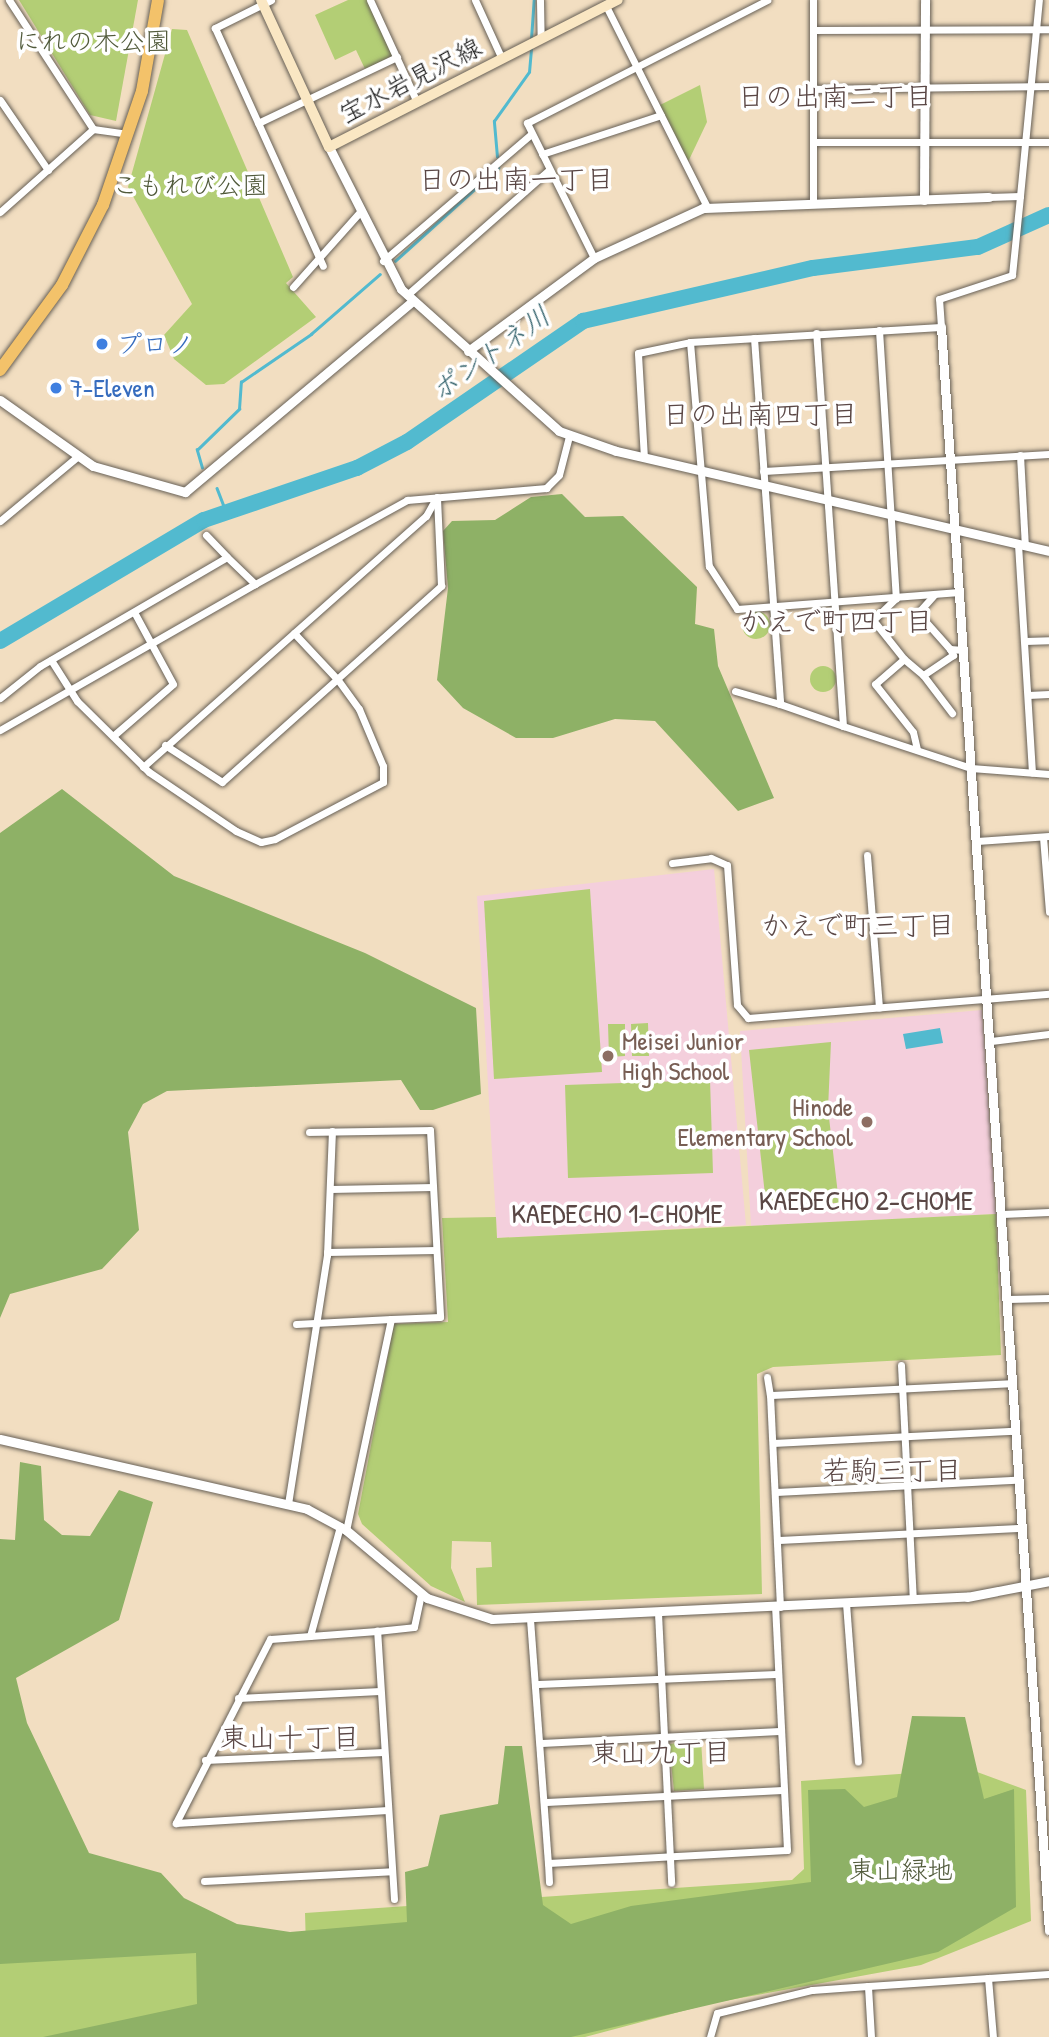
<!DOCTYPE html>
<html>
<head>
<meta charset="utf-8">
<style>
  body { margin:0 }
  #map { position:relative; width:1049px; height:2037px; overflow:hidden; background:#f2dec1; font-family:"Patrick Hand","Klee One",sans-serif }
  div>[style] { position:absolute }
  [style*='--x'] { left:calc(var(--x)*1px); top:calc(var(--y)*1px); width:calc(var(--w)*1px); rotate:calc(var(--a)*1deg) }
  .built>* { inset:0; background:#f4cfdc }
  .green>* { inset:0; background:#b3ce75 }
  .round { border-radius:50% }
  .forest>* { inset:0; background:#8eb166 }
  .water>* { inset:0; background:#52bacf }
  .stream>* { height:2.5px; margin:-1.25px; padding:0 1.25px; transform-origin:1.25px; border-radius:1.25px; background:#52bacf }
  .river>* { height:16px; margin:-8px; padding:0 8px; transform-origin:8px; border-radius:8px; background:#52bacf }
  .roads { filter:drop-shadow(0 0 2px #676056) drop-shadow(0 0 2px #676056) }
  .minor>* { height:7px; margin:-3.5px; padding:0 3.5px; transform-origin:3.5px; border-radius:3.5px; background:#fff }
  .tertiary>* { height:9px; margin:-4.5px; padding:0 4.5px; transform-origin:4.5px; border-radius:4.5px; background:#fff }
  .secondary>* { height:10px; margin:-5px; padding:0 5px; transform-origin:5px; border-radius:5px; background:#fae7c3 }
  .trunk>* { height:12px; margin:-6px; padding:0 6px; transform-origin:6px; border-radius:6px; background:#f3c26a }
  .dots>* { width:19px; height:19px; translate:-50% -50%; box-sizing:border-box; border:4px solid #fff; border-radius:50% }
  span { translate:-50% -50%; white-space:nowrap; text-align:center; line-height:1.15; -webkit-text-stroke:7px #fff; paint-order:stroke }
  .park-label { font-size:26px; color:#515a3b }
  .street-label { font-size:26px; color:#1c1c1c }
  .shop-label { font-size:26px; color:#366cbe }
  .left { translate:0 -50%; text-align:left }
  .education-label { font-size:26px; color:#785e54 }
  .right { translate:-100% -50%; text-align:right }
  .neighbourhood-label { font-size:28px; color:#5a4745 }
  .water-label { font-size:28px; color:#34636d; font-style:italic }
</style>
</head>
<body>
<div id="map">
  <div class="built">
    <i style="clip-path:polygon(714px 869px,746px 1225px,497px 1238px,477px 896px)"></i>
    <i style="clip-path:polygon(982px 1010px,996px 1214px,751px 1226px,740px 1031px)"></i>
  </div>
  <div class="green">
    <i style="clip-path:polygon(19px 0,138px 0,116px 121px,90px 115px)"></i>
    <i style="clip-path:polygon(348px 0,368px 0,394px 56px,365px 69px,356px 50px,335px 60px,315px 15px)"></i>
    <i style="clip-path:polygon(172px 29px,187px 30px,293px 277px,286px 283px,316px 317px,224px 384px,206px 385px,174px 359px,164px 335px,192px 304px,128px 187px)"></i>
    <i style="clip-path:polygon(700px 85px,707px 122px,688px 162px,660px 105px)"></i>
    <i class="round" style="left:742px;top:611px;width:28px;height:28px"></i>
    <i class="round" style="left:810px;top:666px;width:26px;height:26px"></i>
    <i style="clip-path:polygon(590px 889px,602px 1072px,494px 1079px,484px 901px)"></i>
    <i style="clip-path:polygon(648px 1023px,649px 1056px,632px 1056px,631px 1024px)"></i>
    <i style="clip-path:polygon(608px 1024px,625px 1024px,625px 1056px,609px 1057px)"></i>
    <i style="clip-path:polygon(831px 1042px,828px 1109px,839px 1203px,766px 1204px,749px 1050px)"></i>
    <i style="clip-path:polygon(710px 1080px,713px 1173px,568px 1178px,565px 1085px)"></i>
    <i style="clip-path:polygon(996px 1214px,1001px 1355px,773px 1367px,757px 1374px,762px 1594px,477px 1605px,476px 1568px,492px 1567px,491px 1542px,452px 1541px,451px 1568px,465px 1602px,431px 1586px,362px 1524px,358px 1514px,394px 1324px,448px 1322px,442px 1218px,496px 1217px,497px 1238px)"></i>
    <i style="clip-path:polygon(701px 1740px,704px 1789px,674px 1791px,669px 1744px)"></i>
    <i style="clip-path:polygon(969px 1769px,1026px 1790px,1031px 1921px,921px 1965px,713px 2003px,585px 2037px,0 2037px,0 1928px,214px 1934px,306px 1947px,305px 1913px,792px 1880px,804px 1869px,801px 1781px)"></i>
  </div>
  <div class="forest">
    <i style="clip-path:polygon(562px 494px,585px 517px,623px 516px,697px 587px,695px 624px,714px 629px,718px 666px,774px 798px,738px 811px,655px 721px,615px 719px,553px 738px,516px 738px,463px 708px,437px 680px,448px 588px,443px 531px,452px 521px,495px 520px,531px 497px)"></i>
    <i style="clip-path:polygon(62px 789px,174px 876px,365px 953px,476px 1008px,481px 1094px,433px 1110px,420px 1110px,401px 1080px,167px 1091px,143px 1104px,128px 1132px,139px 1230px,102px 1269px,10px 1294px,0 1318px,0 833px)"></i>
    <i style="clip-path:polygon(20px 1462px,41px 1466px,44px 1520px,62px 1535px,90px 1536px,119px 1490px,153px 1502px,119px 1620px,16px 1678px,27px 1723px,89px 1853px,161px 1873px,184px 1898px,237px 1924px,290px 1932px,407px 1922px,405px 1872px,428px 1866px,440px 1815px,498px 1804px,505px 1746px,522px 1746px,543px 1905px,571px 1924px,631px 1906px,811px 1882px,808px 1790px,845px 1789px,864px 1807px,897px 1797px,912px 1716px,965px 1717px,984px 1799px,1014px 1789px,1016px 1907px,938px 1952px,571px 2037px,43px 2037px,197px 2004px,196px 1953px,0 1964px,0 1539px,15px 1540px)"></i>
  </div>
  <div class="water">
    <i style="clip-path:polygon(940px 1028px,943px 1043px,906px 1049px,903px 1034px)"></i>
  </div>
  <div class="stream">
    <i style="--x:531;--y:39;--w:39;--a:-86"></i>
    <i style="--x:497;--y:157;--w:36;--a:-95"></i>
    <i style="--x:494;--y:121;--w:60;--a:-54.5"></i>
    <i style="--x:529;--y:72;--w:23;--a:-85"></i>
    <i style="--x:395;--y:261;--w:139;--a:-42.1"></i>
    <i style="--x:202;--y:468;--w:19;--a:-106"></i>
    <i style="--x:197;--y:450;--w:59;--a:-44.3"></i>
    <i style="--x:239;--y:409;--w:27;--a:-86"></i>
    <i style="--x:241;--y:382;--w:85;--a:-34.4"></i>
    <i style="--x:311;--y:334;--w:91;--a:-41"></i>
    <i style="--x:217;--y:488;--w:26;--a:69"></i>
  </div>
  <div class="river">
    <i style="--x:0;--y:641;--w:237;--a:-30.7"></i>
    <i style="--x:204;--y:520;--w:162;--a:-18.8"></i>
    <i style="--x:357;--y:468;--w:56;--a:-27.5"></i>
    <i style="--x:407;--y:442;--w:214;--a:-34.5"></i>
    <i style="--x:583;--y:321;--w:236;--a:-13"></i>
    <i style="--x:813;--y:268;--w:166;--a:-7.3"></i>
    <i style="--x:978;--y:247;--w:78;--a:-24.3"></i>
  </div>
  <div class="roads">
    <div class="minor">
      <i style="--x:9;--y:0;--w:154;--a:56.9"></i>
      <i style="--x:271;--y:0;--w:63;--a:153.4"></i>
      <i style="--x:215;--y:28;--w:261;--a:65.6"></i>
      <i style="--x:370;--y:0;--w:112;--a:65.3"></i>
      <i style="--x:475;--y:0;--w:65;--a:65.4"></i>
      <i style="--x:540;--y:0;--w:39;--a:89"></i>
      <i style="--x:606;--y:6;--w:225;--a:63.3"></i>
      <i style="--x:813;--y:30;--w:236;--a:-0.2"></i>
      <i style="--x:813;--y:89;--w:236;--a:-0.7"></i>
      <i style="--x:0;--y:100;--w:85;--a:55.6"></i>
      <i style="--x:258;--y:123;--w:154;--a:-25.4"></i>
      <i style="--x:813;--y:142;--w:236;--a:0"></i>
      <i style="--x:542;--y:154;--w:125;--a:-18.1"></i>
      <i style="--x:989;--y:197;--w:31;--a:-2"></i>
      <i style="--x:1020;--y:196;--w:197;--a:-84.5"></i>
      <i style="--x:813;--y:202;--w:202;--a:-90"></i>
      <i style="--x:0;--y:212;--w:125;--a:-41.7"></i>
      <i style="--x:93;--y:129;--w:35;--a:8"></i>
      <i style="--x:594;--y:258;--w:151;--a:-116.4"></i>
      <i style="--x:527;--y:123;--w:270;--a:-27.1"></i>
      <i style="--x:383;--y:261;--w:195;--a:-40.6"></i>
      <i style="--x:293;--y:287;--w:99;--a:-48.3"></i>
      <i style="--x:407;--y:295;--w:189;--a:-41.4"></i>
      <i style="--x:879;--y:330;--w:269;--a:86.4"></i>
      <i style="--x:896;--y:598;--w:32;--a:136"></i>
      <i style="--x:873;--y:620;--w:50;--a:51.5"></i>
      <i style="--x:904;--y:659;--w:38;--a:139"></i>
      <i style="--x:875;--y:684;--w:61;--a:51.6"></i>
      <i style="--x:913;--y:732;--w:17;--a:77"></i>
      <i style="--x:754;--y:338;--w:367;--a:85.9"></i>
      <i style="--x:780;--y:704;--w:67;--a:19.2"></i>
      <i style="--x:843;--y:726;--w:394;--a:-93.9"></i>
      <i style="--x:690;--y:342;--w:225;--a:85.2"></i>
      <i style="--x:709;--y:566;--w:51;--a:56.9"></i>
      <i style="--x:737;--y:609;--w:223;--a:-4.4"></i>
      <i style="--x:1020;--y:455;--w:91;--a:86.9"></i>
      <i style="--x:644;--y:458;--w:105;--a:-93.3"></i>
      <i style="--x:638;--y:353;--w:53;--a:-11.9"></i>
      <i style="--x:690;--y:342;--w:251;--a:-3.4"></i>
      <i style="--x:941;--y:327;--w:28;--a:-94"></i>
      <i style="--x:939;--y:299;--w:77;--a:-18.2"></i>
      <i style="--x:1012;--y:275;--w:79;--a:-84.2"></i>
      <i style="--x:763;--y:471;--w:287;--a:-3.4"></i>
      <i style="--x:0;--y:521;--w:102;--a:-39.8"></i>
      <i style="--x:206;--y:535;--w:30;--a:46"></i>
      <i style="--x:1018;--y:544;--w:229;--a:86.5"></i>
      <i style="--x:934;--y:595;--w:24;--a:132"></i>
      <i style="--x:918;--y:613;--w:48;--a:48.4"></i>
      <i style="--x:950;--y:649;--w:13;--a:4"></i>
      <i style="--x:1025;--y:641;--w:24;--a:-2"></i>
      <i style="--x:950;--y:649;--w:7;--a:63"></i>
      <i style="--x:953;--y:655;--w:36;--a:146"></i>
      <i style="--x:923;--y:675;--w:48;--a:52.7"></i>
      <i style="--x:904;--y:659;--w:25;--a:40"></i>
      <i style="--x:51;--y:660;--w:49;--a:57.6"></i>
      <i style="--x:77;--y:701;--w:101;--a:44.6"></i>
      <i style="--x:149;--y:772;--w:105;--a:34.1"></i>
      <i style="--x:236;--y:831;--w:27;--a:24"></i>
      <i style="--x:261;--y:842;--w:14;--a:-12"></i>
      <i style="--x:275;--y:839;--w:122;--a:-27.8"></i>
      <i style="--x:383;--y:782;--w:16;--a:-90"></i>
      <i style="--x:383;--y:766;--w:62;--a:-112.8"></i>
      <i style="--x:359;--y:709;--w:37;--a:-126"></i>
      <i style="--x:337;--y:679;--w:140;--a:-41.8"></i>
      <i style="--x:441;--y:586;--w:89;--a:-92.6"></i>
      <i style="--x:735;--y:691;--w:47;--a:16.1"></i>
      <i style="--x:1028;--y:695;--w:21;--a:-3"></i>
      <i style="--x:0;--y:698;--w:51;--a:-38.7"></i>
      <i style="--x:40;--y:666;--w:216;--a:-30.2"></i>
      <i style="--x:227;--y:557;--w:39;--a:44"></i>
      <i style="--x:255;--y:584;--w:174;--a:-28.9"></i>
      <i style="--x:407;--y:500;--w:140;--a:-4.9"></i>
      <i style="--x:546;--y:488;--w:18;--a:-45"></i>
      <i style="--x:559;--y:475;--w:40;--a:-75.6"></i>
      <i style="--x:843;--y:726;--w:135;--a:18.2"></i>
      <i style="--x:971;--y:768;--w:78;--a:4.4"></i>
      <i style="--x:0;--y:730;--w:294;--a:-29.8"></i>
      <i style="--x:113;--y:736;--w:79;--a:-40.9"></i>
      <i style="--x:173;--y:684;--w:82;--a:-118.4"></i>
      <i style="--x:165;--y:745;--w:68;--a:33"></i>
      <i style="--x:222;--y:782;--w:154;--a:-41.8"></i>
      <i style="--x:337;--y:679;--w:63;--a:-133.1"></i>
      <i style="--x:143;--y:767;--w:378;--a:-41.6"></i>
      <i style="--x:426;--y:516;--w:21;--a:-61"></i>
      <i style="--x:1043;--y:837;--w:75;--a:85.4"></i>
      <i style="--x:977;--y:841;--w:72;--a:-4"></i>
      <i style="--x:867;--y:855;--w:153;--a:85.5"></i>
      <i style="--x:672;--y:863;--w:39;--a:-7"></i>
      <i style="--x:711;--y:858;--w:17;--a:24"></i>
      <i style="--x:727;--y:865;--w:140;--a:85.9"></i>
      <i style="--x:737;--y:1005;--w:17;--a:50"></i>
      <i style="--x:748;--y:1018;--w:302;--a:-4.6"></i>
      <i style="--x:991;--y:1041;--w:58;--a:-6.9"></i>
      <i style="--x:309;--y:1132;--w:121;--a:-0.9"></i>
      <i style="--x:430;--y:1130;--w:187;--a:86.9"></i>
      <i style="--x:440;--y:1317;--w:49;--a:177.7"></i>
      <i style="--x:391;--y:1319;--w:216;--a:102"></i>
      <i style="--x:330;--y:1189;--w:103;--a:-1.1"></i>
      <i style="--x:1002;--y:1214;--w:47;--a:-2.4"></i>
      <i style="--x:327;--y:1252;--w:109;--a:-1.1"></i>
      <i style="--x:1008;--y:1299;--w:41;--a:-1.4"></i>
      <i style="--x:296;--y:1324;--w:95;--a:-3"></i>
      <i style="--x:901;--y:1365;--w:235;--a:87.1"></i>
      <i style="--x:767;--y:1377;--w:18;--a:81"></i>
      <i style="--x:773;--y:1443;--w:241;--a:-2.9"></i>
      <i style="--x:776;--y:1492;--w:240;--a:-2.9"></i>
      <i style="--x:288;--y:1504;--w:252;--a:-81.1"></i>
      <i style="--x:327;--y:1255;--w:124;--a:-87.7"></i>
      <i style="--x:779;--y:1540;--w:239;--a:-2.9"></i>
      <i style="--x:846;--y:1603;--w:159;--a:85.7"></i>
      <i style="--x:780;--y:1607;--w:212;--a:-92.7"></i>
      <i style="--x:770;--y:1395;--w:242;--a:-2.8"></i>
      <i style="--x:658;--y:1613;--w:270;--a:87.2"></i>
      <i style="--x:530;--y:1619;--w:245;--a:85.8"></i>
      <i style="--x:548;--y:1863;--w:239;--a:-3.1"></i>
      <i style="--x:787;--y:1850;--w:243;--a:-92.8"></i>
      <i style="--x:377;--y:1631;--w:107;--a:175.7"></i>
      <i style="--x:270;--y:1639;--w:207;--a:117.1"></i>
      <i style="--x:176;--y:1823;--w:212;--a:-3.5"></i>
      <i style="--x:310;--y:1636;--w:114;--a:-74.7"></i>
      <i style="--x:536;--y:1684;--w:242;--a:-2.4"></i>
      <i style="--x:238;--y:1698;--w:142;--a:-2.8"></i>
      <i style="--x:540;--y:1743;--w:241;--a:-2.9"></i>
      <i style="--x:205;--y:1760;--w:179;--a:-2.6"></i>
      <i style="--x:545;--y:1802;--w:239;--a:-2.9"></i>
      <i style="--x:548;--y:1863;--w:19;--a:87"></i>
      <i style="--x:204;--y:1881;--w:188;--a:-3"></i>
      <i style="--x:394;--y:1899;--w:269;--a:-93.6"></i>
      <i style="--x:377;--y:1631;--w:37;--a:-6"></i>
      <i style="--x:414;--y:1627;--w:34;--a:-78"></i>
      <i style="--x:988;--y:1978;--w:59;--a:85.2"></i>
      <i style="--x:710;--y:2037;--w:25;--a:-74"></i>
      <i style="--x:717;--y:2013;--w:98;--a:-13.6"></i>
      <i style="--x:812;--y:1990;--w:56;--a:-4.1"></i>
      <i style="--x:871;--y:2037;--w:51;--a:-93.4"></i>
      <i style="--x:868;--y:1986;--w:181;--a:-3.8"></i>
    </div>
    <div class="tertiary">
      <i style="--x:329;--y:147;--w:159;--a:63.1"></i>
      <i style="--x:401;--y:289;--w:212;--a:41.9"></i>
      <i style="--x:559;--y:431;--w:60;--a:19.3"></i>
      <i style="--x:616;--y:451;--w:444;--a:13"></i>
      <i style="--x:924;--y:200;--w:200;--a:-89.7"></i>
      <i style="--x:941;--y:327;--w:1607;--a:86.15"></i>
      <i style="--x:468;--y:351;--w:157;--a:-36.4"></i>
      <i style="--x:594;--y:258;--w:120;--a:-24.6"></i>
      <i style="--x:703;--y:208;--w:286;--a:-2.2"></i>
      <i style="--x:0;--y:400;--w:114;--a:35.4"></i>
      <i style="--x:93;--y:466;--w:96;--a:15.8"></i>
      <i style="--x:185;--y:492;--w:297;--a:-40"></i>
      <i style="--x:0;--y:1439;--w:315;--a:12.8"></i>
      <i style="--x:307;--y:1509;--w:44;--a:28.3"></i>
      <i style="--x:346;--y:1530;--w:106;--a:40"></i>
      <i style="--x:427;--y:1598;--w:68;--a:17.9"></i>
      <i style="--x:492;--y:1619;--w:476;--a:-2.7"></i>
      <i style="--x:967;--y:1597;--w:84;--a:-11"></i>
    </div>
    <div class="secondary">
      <i style="--x:261;--y:0;--w:162;--a:65.2"></i>
      <i style="--x:329;--y:147;--w:324;--a:-27"></i>
    </div>
    <div class="trunk">
      <i style="--x:0;--y:370;--w:105;--a:-53.9"></i>
      <i style="--x:62;--y:285;--w:90;--a:-62.9"></i>
      <i style="--x:103;--y:205;--w:120;--a:-71.1"></i>
      <i style="--x:142;--y:91;--w:92;--a:-80"></i>
    </div>
  </div>
  <div class="dots">
    <i style="left:102px;top:344px;background:#3f7fe0"></i>
    <i style="left:56px;top:388px;background:#3f7fe0"></i>
    <i style="left:608px;top:1056px;background:#8d6e63"></i>
    <i style="left:867px;top:1122px;background:#8d6e63"></i>
  </div>
  <div class="park-label">
    <span style="left:93px;top:41px">にれの木公園</span>
    <span style="left:190px;top:185px">こもれび公園</span>
    <span style="left:901px;top:1870px">東山緑地</span>
  </div>
  <div class="street-label">
    <span style="left:410px;top:80px;rotate:-27deg">宝水岩見沢線</span>
  </div>
  <div class="shop-label">
    <span class="left" style="left:116px;top:344px">プロノ</span>
    <span class="left" style="left:70px;top:388px">7-Eleven</span>
  </div>
  <div class="education-label">
    <span class="left" style="left:622px;top:1056px">Meisei Junior<br>High School</span>
    <span class="right" style="left:853px;top:1122px">Hinode<br>Elementary School</span>
  </div>
  <div class="neighbourhood-label">
    <span style="left:835px;top:96px">日の出南二丁目</span>
    <span style="left:516px;top:179px">日の出南一丁目</span>
    <span style="left:760px;top:414px">日の出南四丁目</span>
    <span style="left:836px;top:621px">かえで町四丁目</span>
    <span style="left:858px;top:925px">かえで町三丁目</span>
    <span style="left:866px;top:1200px">KAEDECHO 2-CHOME</span>
    <span style="left:617px;top:1213px">KAEDECHO 1-CHOME</span>
    <span style="left:892px;top:1470px">若駒三丁目</span>
    <span style="left:290px;top:1737px">東山十丁目</span>
    <span style="left:661px;top:1752px">東山九丁目</span>
  </div>
  <div class="water-label">
    <span style="left:490px;top:353px;rotate:-36deg">ポントネ川</span>
  </div>
</div>
</body>
</html>
